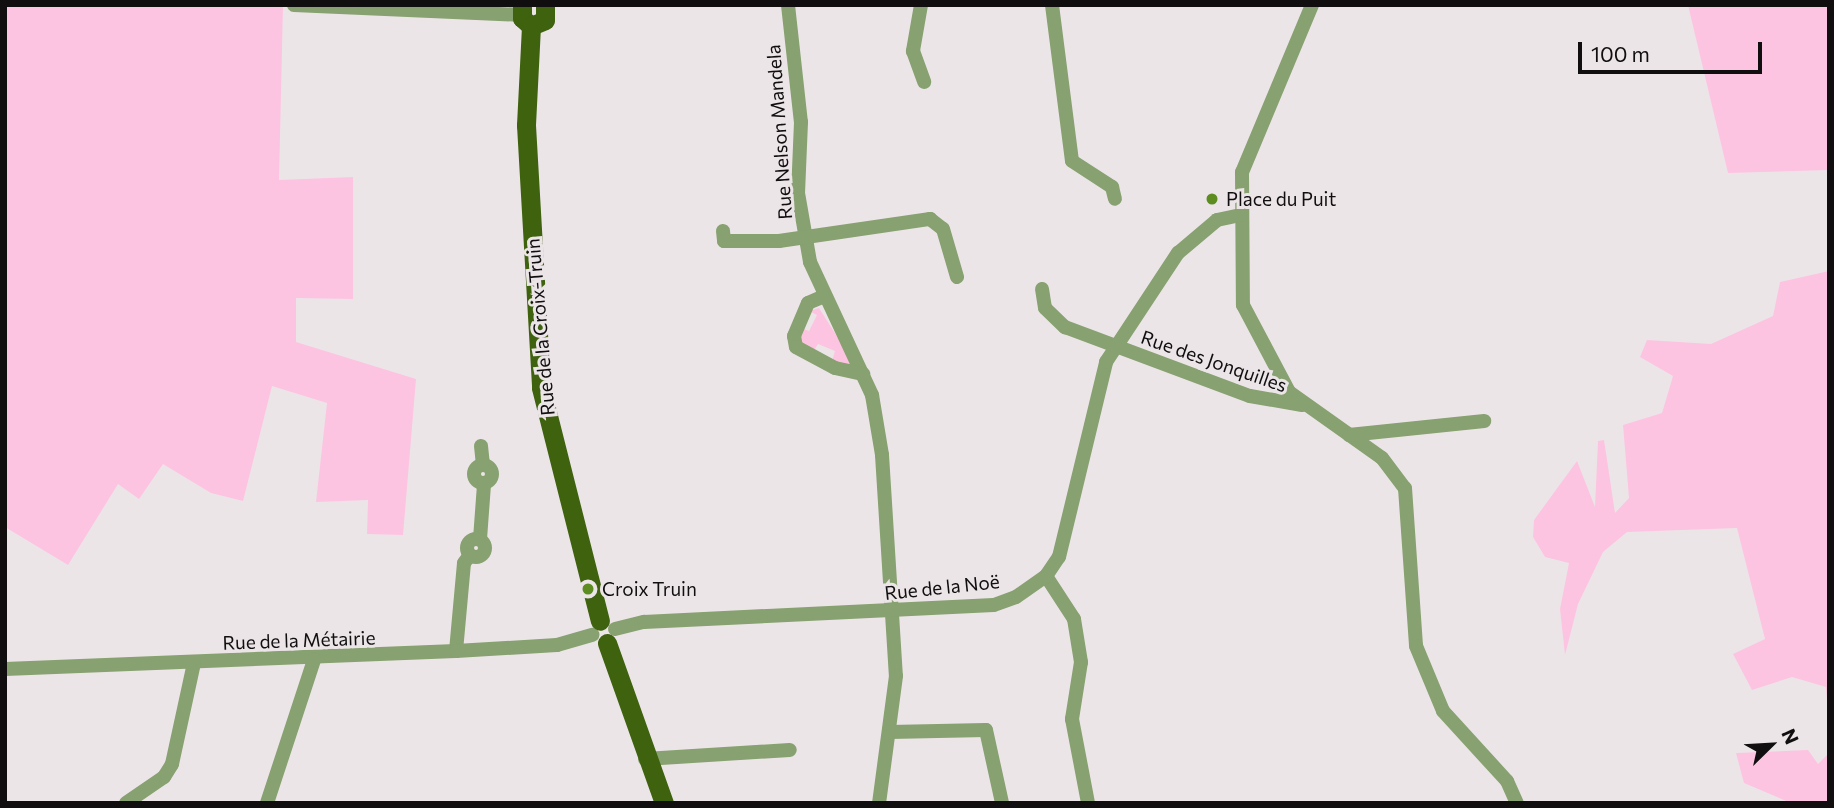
<!DOCTYPE html>
<html>
<head>
<meta charset="utf-8">
<style>
  body { margin:0 }
  #map { position:relative; width:1834px; height:808px; overflow:hidden; background:#ece5e8; font-family:Commissioner,sans-serif }
  div>[style] { position:absolute }
  [style*='--x'] { left:calc(var(--x)*1px); top:calc(var(--y)*1px); width:calc(var(--w)*1px); rotate:calc(var(--a)*1deg) }
  .green>* { inset:0; background:#fdc4e1 }
  .minor>* { height:14px; margin:-7px; padding:0 7px; transform-origin:7px; border-radius:7px; background:#87a170 }
  .minor>.ring { margin:-7px; padding:0; box-sizing:content-box; background:none; border:14px solid #87a170; border-radius:50% }
  .major>* { height:19px; margin:-9.5px; padding:0 9.5px; transform-origin:9.5px; border-radius:9.5px; background:#3f620f }
  .dots>* { width:19px; height:19px; translate:-50% -50%; box-sizing:border-box; border:4px solid #ece5e8; border-radius:50% }
  span { translate:-50% -50%; white-space:nowrap; text-align:center; line-height:1.15; -webkit-text-stroke:6px #ece5e8; paint-order:stroke }
  .street-label { font-size:19px; color:#100e0f }
  .poi-label { font-size:19px; color:#100e0f }
  .left { translate:0 -50%; text-align:left }
  .frame { position:absolute; inset:0; border:7px solid #100e0f; pointer-events:none }
  .north { position:absolute; left:1736px; top:710px; width:70px; height:70px; -webkit-text-stroke:5px #ece5e8; paint-order:stroke; rotate:66deg; font-size:19px; font-weight:700; line-height:28px; text-align:center; color:#100e0f }
  .north::after { content:''; display:block; margin:auto; width:24px; height:32px; background:#100e0f; clip-path:polygon(50% 0,100% 100%,50% 72%,0 100%) }
  .scale { position:absolute; left:1578px; top:42px; width:184px; height:32px; box-sizing:border-box; border:4px solid #100e0f; border-top:0; padding-left:9px; font-size:21px; line-height:24px; white-space:nowrap; color:#100e0f; -webkit-text-stroke:5px #ece5e8; paint-order:stroke }
</style>
</head>
<body>
<div id="map">
  <div class="green">
    <i style="clip-path:polygon(5px 5px,283px 5px,279px 180px,353px 177px,353px 299px,296px 298px,296px 342px,416px 379px,403px 535px,367px 534px,368px 500px,316px 502px,327px 403px,272px 386px,243px 501px,211px 493px,163px 464px,139px 499px,118px 484px,68px 565px,5px 527px)"></i>
    <i style="clip-path:polygon(1688px 5px,1829px 5px,1829px 170px,1728px 173px)"></i>
    <i style="clip-path:polygon(1829px 271px,1829px 724px,1826px 687px,1792px 677px,1752px 690px,1733px 654px,1765px 639px,1737px 528px,1627px 532px,1603px 552px,1578px 604px,1565px 655px,1560px 609px,1569px 563px,1545px 557px,1533px 537px,1534px 520px,1577px 461px,1595px 507px,1598px 441px,1604px 440px,1615px 513px,1629px 498px,1623px 425px,1662px 413px,1673px 376px,1640px 357px,1647px 340px,1711px 344px,1773px 316px,1780px 282px)"></i>
    <i style="clip-path:polygon(819px 308px,852px 360px,850px 366px,832px 361px,835px 351px,818px 344px,813px 352px,801px 344px,801px 328px,809px 331px,817px 315px,809px 311px)"></i>
    <i style="clip-path:polygon(1808px 750px,1818px 764px,1829px 753px,1829px 803px,1791px 803px,1744px 783px,1736px 753px)"></i>
  </div>
  <div class="minor">
    <i style="--x:294;--y:5;--w:226;--a:2.5"></i>
    <i style="--x:788;--y:5;--w:118;--a:83.7"></i>
    <i style="--x:801;--y:122;--w:71;--a:92.4"></i>
    <i style="--x:798;--y:193;--w:70;--a:80.1"></i>
    <i style="--x:810;--y:262;--w:147;--a:65"></i>
    <i style="--x:872;--y:395;--w:61;--a:80.5"></i>
    <i style="--x:882;--y:455;--w:221;--a:86.4"></i>
    <i style="--x:896;--y:676;--w:128;--a:97.6"></i>
    <i style="--x:921;--y:5;--w:47;--a:99.9"></i>
    <i style="--x:913;--y:51;--w:33;--a:70"></i>
    <i style="--x:1052;--y:5;--w:157;--a:82.7"></i>
    <i style="--x:1072;--y:161;--w:48;--a:33"></i>
    <i style="--x:1112;--y:187;--w:12;--a:76"></i>
    <i style="--x:1312;--y:5;--w:181;--a:112.7"></i>
    <i style="--x:1242;--y:172;--w:133;--a:89.6"></i>
    <i style="--x:1243;--y:305;--w:98;--a:62.1"></i>
    <i style="--x:1289;--y:392;--w:114;--a:35.4"></i>
    <i style="--x:1382;--y:458;--w:38;--a:53"></i>
    <i style="--x:1405;--y:488;--w:158;--a:86"></i>
    <i style="--x:1416;--y:646;--w:70;--a:67.4"></i>
    <i style="--x:1443;--y:711;--w:95;--a:47.6"></i>
    <i style="--x:1507;--y:781;--w:24;--a:66"></i>
    <i style="--x:723;--y:231;--w:10;--a:84"></i>
    <i style="--x:724;--y:241;--w:55;--a:0"></i>
    <i style="--x:779;--y:241;--w:153;--a:-8.3"></i>
    <i style="--x:930;--y:219;--w:16;--a:38"></i>
    <i style="--x:943;--y:229;--w:50;--a:73.7"></i>
    <i style="--x:1042;--y:289;--w:19;--a:81"></i>
    <i style="--x:1045;--y:308;--w:28;--a:44"></i>
    <i style="--x:1065;--y:327;--w:197;--a:20.5"></i>
    <i style="--x:1250;--y:396;--w:53;--a:9.8"></i>
    <i style="--x:822;--y:297;--w:15;--a:157"></i>
    <i style="--x:808;--y:303;--w:36;--a:113"></i>
    <i style="--x:794;--y:336;--w:11;--a:80"></i>
    <i style="--x:796;--y:347;--w:44;--a:28.3"></i>
    <i style="--x:835;--y:368;--w:29;--a:12"></i>
    <i style="--x:1349;--y:435;--w:136;--a:-5.9"></i>
    <i style="--x:481;--y:446;--w:19;--a:84"></i>
    <i class="ring" style="left:474px;top:465px;width:4px;height:4px"></i>
    <i class="ring" style="left:467px;top:539px;width:4px;height:4px"></i>
    <i style="--x:480;--y:539;--w:55;--a:-85.8"></i>
    <i style="--x:1046;--y:576;--w:51;--a:56.9"></i>
    <i style="--x:1074;--y:619;--w:44;--a:80.8"></i>
    <i style="--x:1081;--y:662;--w:58;--a:99"></i>
    <i style="--x:1072;--y:719;--w:86;--a:79.2"></i>
    <i style="--x:615;--y:629;--w:30;--a:-14"></i>
    <i style="--x:644;--y:622;--w:350;--a:-2.8"></i>
    <i style="--x:994;--y:605;--w:23;--a:-20"></i>
    <i style="--x:1016;--y:597;--w:37;--a:-35"></i>
    <i style="--x:1046;--y:576;--w:23;--a:-56"></i>
    <i style="--x:1059;--y:557;--w:201;--a:-76.4"></i>
    <i style="--x:1106;--y:362;--w:131;--a:-56.6"></i>
    <i style="--x:1178;--y:253;--w:51;--a:-40.2"></i>
    <i style="--x:1217;--y:220;--w:24;--a:-12"></i>
    <i style="--x:456;--y:651;--w:88;--a:-84.8"></i>
    <i style="--x:464;--y:563;--w:10;--a:-53"></i>
    <i style="--x:5;--y:669;--w:451;--a:-2.3"></i>
    <i style="--x:456;--y:651;--w:101;--a:-3.4"></i>
    <i style="--x:557;--y:645;--w:37;--a:-16"></i>
    <i style="--x:890;--y:732;--w:96;--a:-1.2"></i>
    <i style="--x:986;--y:730;--w:75;--a:77.6"></i>
    <i style="--x:645;--y:759;--w:145;--a:-3.6"></i>
    <i style="--x:126;--y:803;--w:46;--a:-34.4"></i>
    <i style="--x:164;--y:777;--w:15;--a:-58"></i>
    <i style="--x:172;--y:764;--w:103;--a:-77.7"></i>
    <i style="--x:267;--y:803;--w:151;--a:-71.8"></i>
  </div>
  <div class="major">
    <i style="--x:522;--y:5;--w:13;--a:90"></i>
    <i style="--x:522;--y:18;--w:12;--a:42"></i>
    <i style="--x:531;--y:26;--w:15;--a:-23"></i>
    <i style="--x:545;--y:20;--w:15;--a:-90"></i>
    <i style="--x:531;--y:26;--w:99;--a:92.9"></i>
    <i style="--x:526;--y:125;--w:263;--a:86.7"></i>
    <i style="--x:541;--y:388;--w:240;--a:75.8"></i>
    <i style="--x:607;--y:643;--w:170;--a:70.4"></i>
  </div>
  <div class="dots">
    <i style="left:1212px;top:199px;background:#5d8c20"></i>
    <i style="left:588px;top:589px;background:#5d8c20"></i>
  </div>
  <div class="street-label">
    <span style="left:779px;top:132px;rotate:-94deg">Rue Nelson Mandela</span>
    <span style="left:540px;top:327px;rotate:-95deg">Rue de la Croix-Truin</span>
    <span style="left:1214px;top:361px;rotate:19deg">Rue des Jonquilles</span>
    <span style="left:942px;top:587px;rotate:-6deg">Rue de la Noë</span>
    <span style="left:299px;top:640px;rotate:-2deg">Rue de la Métairie</span>
  </div>
  <div class="poi-label">
    <span class="left" style="left:1226px;top:199px">Place du Puit</span>
    <span class="left" style="left:602px;top:589px">Croix Truin</span>
  </div>
  <div class="frame"></div>
  <div class="north">N</div>
  <div class="scale">100 m</div>
</div>
</body>
</html>
